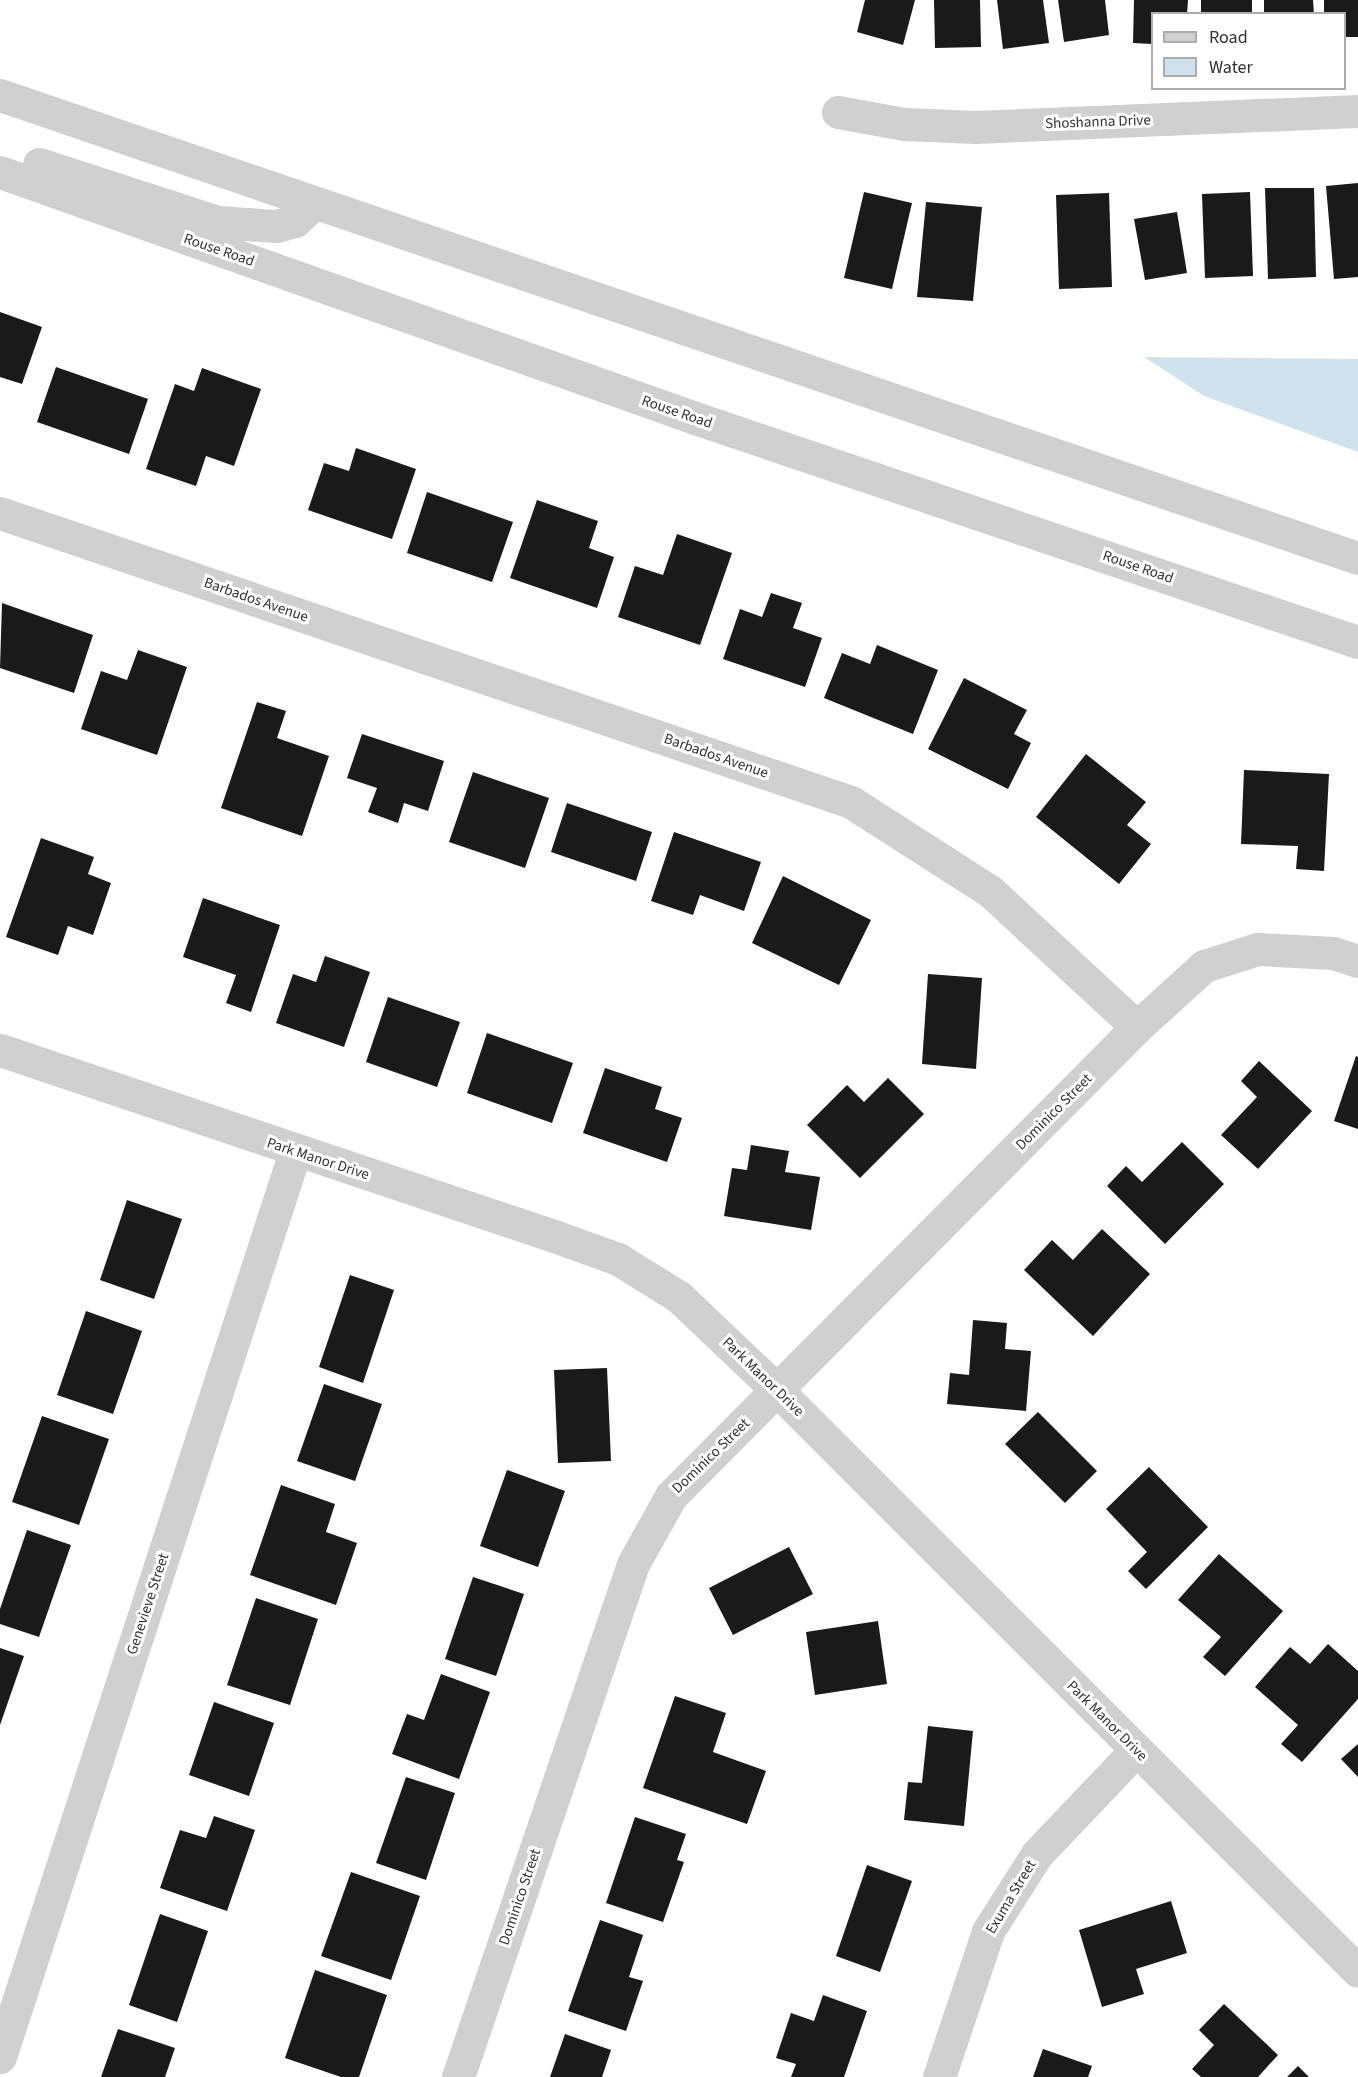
<!DOCTYPE html>
<html>
<head>
<meta charset="utf-8">
<style>
  body { margin:0 }
  #map { position:relative; width:1358px; height:2077px; overflow:hidden; background:#fff; font-family:"Source Sans 3",sans-serif }
  div>[style] { position:absolute }
  [style*='--x'] { left:calc(var(--x)*1px); top:calc(var(--y)*1px); width:calc(var(--w)*1px); rotate:calc(var(--a)*1deg) }
  .water>* { inset:0; background:#cfe2ee }
  .building>* { inset:0; background:#1a1a1a }
  .minor>* { height:33px; margin:-16.5px; padding:0 16.5px; transform-origin:16.5px; border-radius:16.5px; background:#d0d0d0 }
  .tertiary>* { height:33px; margin:-16.5px; padding:0 16.5px; transform-origin:16.5px; border-radius:16.5px; background:#d0d0d0 }
  span { translate:-50% -50%; white-space:nowrap; text-align:center; line-height:1.15; -webkit-text-stroke:6px #fff; paint-order:stroke }
  .street-label { font-size:15px; color:#333 }
  .legend { position:absolute; left:1151px; top:12px; width:195px; height:78px; box-sizing:border-box; background:#fff; border:2px solid #adadad; margin:0; padding:8px 10px; list-style:none; font-size:18px; color:#333 }
  .legend li { display:flex; align-items:center; gap:12px; height:30px }
  .legend b { width:30px; border:2px solid #adadad }
</style>
</head>
<body>
<div id="map">
  <div class="water">
    <i style="clip-path:polygon(1144px 357px,1358px 359px,1358px 452px,1204px 396px)"></i>
  </div>
  <div class="building">
    <i style="clip-path:polygon(865px 0,915px 0,903px 45px,857px 32px)"></i>
    <i style="clip-path:polygon(934px 0,980px 0,981px 47px,935px 48px)"></i>
    <i style="clip-path:polygon(997px 0,1043px 0,1049px 43px,1003px 49px)"></i>
    <i style="clip-path:polygon(1058px 0,1105px 0,1109px 35px,1064px 42px)"></i>
    <i style="clip-path:polygon(1134px 0,1188px 0,1187px 14px,1152px 14px,1152px 44px,1133px 43px)"></i>
    <i style="clip-path:polygon(1201px 0,1252px 0,1252px 14px,1201px 14px)"></i>
    <i style="clip-path:polygon(1264px 0,1313px 0,1314px 14px,1264px 14px)"></i>
    <i style="clip-path:polygon(1324px 0,1358px 0,1358px 37px,1344px 37px,1344px 14px,1324px 14px)"></i>
    <i style="clip-path:polygon(1358px 183px,1358px 277px,1334px 279px,1326px 186px)"></i>
    <i style="clip-path:polygon(1265px 188px,1314px 188px,1316px 277px,1268px 279px)"></i>
    <i style="clip-path:polygon(864px 192px,912px 203px,892px 289px,844px 278px)"></i>
    <i style="clip-path:polygon(1250px 192px,1253px 276px,1205px 278px,1202px 194px)"></i>
    <i style="clip-path:polygon(1109px 193px,1112px 287px,1059px 289px,1056px 195px)"></i>
    <i style="clip-path:polygon(926px 202px,982px 207px,973px 301px,917px 297px)"></i>
    <i style="clip-path:polygon(1177px 212px,1187px 273px,1145px 280px,1134px 219px)"></i>
    <i style="clip-path:polygon(0 312px,42px 327px,22px 384px,0 377px)"></i>
    <i style="clip-path:polygon(56px 367px,148px 399px,129px 454px,37px 422px)"></i>
    <i style="clip-path:polygon(202px 368px,261px 389px,234px 466px,206px 456px,196px 486px,146px 469px,175px 384px,194px 391px)"></i>
    <i style="clip-path:polygon(356px 448px,416px 469px,392px 539px,308px 510px,324px 463px,349px 471px)"></i>
    <i style="clip-path:polygon(427px 492px,513px 522px,492px 582px,407px 553px)"></i>
    <i style="clip-path:polygon(537px 500px,598px 521px,589px 548px,614px 557px,597px 608px,510px 578px)"></i>
    <i style="clip-path:polygon(677px 534px,732px 553px,700px 645px,618px 617px,635px 566px,663px 575px)"></i>
    <i style="clip-path:polygon(771px 593px,802px 603px,793px 628px,822px 638px,805px 687px,723px 659px,740px 609px,762px 617px)"></i>
    <i style="clip-path:polygon(2px 603px,93px 635px,74px 693px,0 668px)"></i>
    <i style="clip-path:polygon(877px 645px,938px 670px,913px 734px,824px 698px,842px 653px,870px 664px)"></i>
    <i style="clip-path:polygon(138px 650px,187px 667px,157px 755px,81px 729px,101px 671px,127px 680px)"></i>
    <i style="clip-path:polygon(964px 678px,1027px 710px,1014px 734px,1031px 743px,1008px 789px,928px 749px)"></i>
    <i style="clip-path:polygon(257px 702px,286px 711px,277px 738px,329px 756px,302px 836px,221px 808px)"></i>
    <i style="clip-path:polygon(362px 734px,444px 761px,428px 811px,404px 803px,398px 823px,368px 812px,377px 788px,347px 778px)"></i>
    <i style="clip-path:polygon(1086px 754px,1146px 802px,1127px 825px,1151px 844px,1119px 884px,1036px 817px)"></i>
    <i style="clip-path:polygon(1244px 770px,1329px 774px,1324px 871px,1296px 869px,1298px 846px,1241px 844px)"></i>
    <i style="clip-path:polygon(473px 772px,549px 798px,525px 868px,449px 842px)"></i>
    <i style="clip-path:polygon(567px 803px,652px 832px,636px 881px,551px 852px)"></i>
    <i style="clip-path:polygon(674px 832px,761px 862px,744px 911px,700px 895px,693px 915px,651px 901px)"></i>
    <i style="clip-path:polygon(41px 838px,94px 857px,88px 874px,111px 883px,93px 935px,68px 926px,58px 955px,6px 937px)"></i>
    <i style="clip-path:polygon(783px 876px,871px 920px,839px 985px,752px 943px)"></i>
    <i style="clip-path:polygon(203px 898px,280px 925px,251px 1012px,226px 1003px,236px 975px,183px 957px)"></i>
    <i style="clip-path:polygon(325px 956px,370px 972px,344px 1047px,276px 1023px,293px 974px,316px 982px)"></i>
    <i style="clip-path:polygon(928px 974px,982px 978px,976px 1069px,922px 1064px)"></i>
    <i style="clip-path:polygon(388px 997px,460px 1022px,437px 1087px,366px 1062px)"></i>
    <i style="clip-path:polygon(487px 1033px,573px 1063px,552px 1123px,467px 1093px)"></i>
    <i style="clip-path:polygon(1356px 1056px,1358px 1057px,1358px 1129px,1334px 1121px)"></i>
    <i style="clip-path:polygon(1259px 1061px,1312px 1111px,1258px 1169px,1221px 1135px,1257px 1097px,1241px 1081px)"></i>
    <i style="clip-path:polygon(605px 1068px,662px 1087px,655px 1109px,682px 1118px,667px 1162px,583px 1133px)"></i>
    <i style="clip-path:polygon(888px 1078px,924px 1114px,860px 1178px,807px 1125px,847px 1085px,864px 1102px)"></i>
    <i style="clip-path:polygon(1182px 1142px,1224px 1184px,1165px 1244px,1107px 1186px,1126px 1166px,1142px 1182px)"></i>
    <i style="clip-path:polygon(751px 1145px,789px 1151px,785px 1172px,820px 1177px,811px 1230px,724px 1216px,732px 1168px,747px 1170px)"></i>
    <i style="clip-path:polygon(127px 1200px,182px 1219px,154px 1299px,100px 1280px)"></i>
    <i style="clip-path:polygon(1102px 1229px,1150px 1274px,1093px 1336px,1024px 1270px,1052px 1240px,1073px 1260px)"></i>
    <i style="clip-path:polygon(350px 1275px,394px 1290px,363px 1383px,319px 1367px)"></i>
    <i style="clip-path:polygon(86px 1311px,142px 1331px,113px 1414px,57px 1395px)"></i>
    <i style="clip-path:polygon(973px 1320px,1007px 1323px,1005px 1349px,1031px 1351px,1026px 1411px,947px 1404px,950px 1373px,969px 1375px)"></i>
    <i style="clip-path:polygon(607px 1368px,611px 1461px,558px 1463px,554px 1370px)"></i>
    <i style="clip-path:polygon(324px 1384px,382px 1404px,355px 1481px,297px 1461px)"></i>
    <i style="clip-path:polygon(1038px 1412px,1097px 1471px,1065px 1503px,1005px 1444px)"></i>
    <i style="clip-path:polygon(42px 1416px,109px 1439px,79px 1525px,12px 1502px)"></i>
    <i style="clip-path:polygon(1149px 1467px,1208px 1527px,1146px 1589px,1128px 1571px,1147px 1552px,1106px 1509px)"></i>
    <i style="clip-path:polygon(507px 1470px,565px 1491px,538px 1567px,480px 1546px)"></i>
    <i style="clip-path:polygon(281px 1485px,335px 1504px,326px 1532px,357px 1543px,336px 1605px,250px 1575px)"></i>
    <i style="clip-path:polygon(27px 1530px,71px 1545px,39px 1637px,0 1624px,0 1609px)"></i>
    <i style="clip-path:polygon(789px 1547px,813px 1594px,733px 1635px,709px 1588px)"></i>
    <i style="clip-path:polygon(1219px 1554px,1283px 1611px,1225px 1676px,1203px 1657px,1221px 1637px,1178px 1600px)"></i>
    <i style="clip-path:polygon(473px 1577px,524px 1594px,496px 1676px,445px 1659px)"></i>
    <i style="clip-path:polygon(256px 1598px,318px 1619px,290px 1705px,227px 1685px)"></i>
    <i style="clip-path:polygon(878px 1621px,887px 1684px,815px 1695px,806px 1632px)"></i>
    <i style="clip-path:polygon(1328px 1644px,1358px 1671px,1358px 1699px,1302px 1762px,1281px 1744px,1298px 1725px,1255px 1687px,1290px 1647px,1310px 1664px)"></i>
    <i style="clip-path:polygon(0 1648px,24px 1656px,0 1725px)"></i>
    <i style="clip-path:polygon(441px 1674px,490px 1692px,459px 1779px,392px 1754px,407px 1714px,424px 1720px)"></i>
    <i style="clip-path:polygon(675px 1696px,726px 1713px,713px 1752px,766px 1771px,747px 1824px,643px 1788px)"></i>
    <i style="clip-path:polygon(214px 1702px,274px 1723px,249px 1796px,189px 1775px)"></i>
    <i style="clip-path:polygon(928px 1726px,973px 1731px,964px 1826px,904px 1820px,908px 1782px,922px 1783px)"></i>
    <i style="clip-path:polygon(1358px 1744px,1358px 1777px,1341px 1759px)"></i>
    <i style="clip-path:polygon(406px 1777px,455px 1793px,426px 1880px,376px 1863px)"></i>
    <i style="clip-path:polygon(214px 1816px,255px 1830px,227px 1911px,160px 1888px,180px 1830px,206px 1838px)"></i>
    <i style="clip-path:polygon(635px 1817px,686px 1834px,677px 1860px,684px 1862px,663px 1922px,606px 1903px)"></i>
    <i style="clip-path:polygon(867px 1865px,912px 1881px,880px 1972px,836px 1956px)"></i>
    <i style="clip-path:polygon(351px 1872px,420px 1896px,391px 1980px,321px 1956px)"></i>
    <i style="clip-path:polygon(1171px 1901px,1187px 1953px,1136px 1969px,1144px 1994px,1102px 2007px,1079px 1930px)"></i>
    <i style="clip-path:polygon(160px 1914px,208px 1931px,177px 2022px,129px 2005px)"></i>
    <i style="clip-path:polygon(600px 1920px,643px 1935px,629px 1977px,643px 1981px,626px 2031px,568px 2011px)"></i>
    <i style="clip-path:polygon(315px 1970px,387px 1995px,359px 2077px,341px 2077px,285px 2058px)"></i>
    <i style="clip-path:polygon(823px 1995px,867px 2011px,844px 2077px,791px 2077px,796px 2064px,776px 2058px,791px 2013px,814px 2021px)"></i>
    <i style="clip-path:polygon(1224px 2004px,1278px 2055px,1258px 2077px,1201px 2077px,1192px 2069px,1214px 2045px,1199px 2030px)"></i>
    <i style="clip-path:polygon(118px 2029px,175px 2048px,165px 2077px,101px 2077px)"></i>
    <i style="clip-path:polygon(565px 2034px,611px 2050px,602px 2077px,550px 2077px)"></i>
    <i style="clip-path:polygon(1043px 2049px,1092px 2066px,1088px 2077px,1033px 2077px)"></i>
    <i style="clip-path:polygon(1298px 2066px,1309px 2077px,1287px 2077px)"></i>
  </div>
  <div class="minor">
    <i style="--x:838;--y:112;--w:67;--a:10.3"></i>
    <i style="--x:904;--y:124;--w:71;--a:2.4"></i>
    <i style="--x:975;--y:127;--w:383;--a:-2.4"></i>
    <i style="--x:0;--y:513;--w:899;--a:18.76"></i>
    <i style="--x:851;--y:802;--w:166;--a:32.7"></i>
    <i style="--x:991;--y:892;--w:199;--a:42.8"></i>
    <i style="--x:0;--y:1050;--w:584;--a:18.56"></i>
    <i style="--x:554;--y:1236;--w:68;--a:19.8"></i>
    <i style="--x:618;--y:1259;--w:72;--a:31.9"></i>
    <i style="--x:679;--y:1297;--w:137;--a:43.5"></i>
    <i style="--x:778;--y:1391;--w:820;--a:45"></i>
    <i style="--x:0;--y:2057;--w:952;--a:-71.95"></i>
    <i style="--x:458;--y:2077;--w:542;--a:-71.16"></i>
    <i style="--x:633;--y:1564;--w:78;--a:-60.8"></i>
    <i style="--x:671;--y:1496;--w:661;--a:-45.18"></i>
    <i style="--x:1137;--y:1027;--w:91;--a:-42.3"></i>
    <i style="--x:1204;--y:966;--w:57;--a:-17.5"></i>
    <i style="--x:1258;--y:949;--w:75;--a:3.1"></i>
    <i style="--x:1333;--y:953;--w:26;--a:18"></i>
    <i style="--x:939;--y:2077;--w:154;--a:-71.4"></i>
    <i style="--x:988;--y:1931;--w:91;--a:-57.5"></i>
    <i style="--x:1037;--y:1854;--w:144;--a:-46.4"></i>
  </div>
  <div class="tertiary">
    <i style="--x:0;--y:95;--w:1435;--a:18.83"></i>
    <i style="--x:39;--y:164;--w:187;--a:18"></i>
    <i style="--x:217;--y:222;--w:59;--a:3.9"></i>
    <i style="--x:276;--y:226;--w:20;--a:-15"></i>
    <i style="--x:295;--y:221;--w:25;--a:-43"></i>
    <i style="--x:0;--y:172;--w:737;--a:19.49"></i>
    <i style="--x:695;--y:418;--w:700;--a:18.67"></i>
  </div>
  <div class="street-label">
    <span style="left:1098px;top:122px;rotate:-2deg">Shoshanna Drive</span>
    <span style="left:219px;top:250px;rotate:19deg">Rouse Road</span>
    <span style="left:677px;top:412px;rotate:19deg">Rouse Road</span>
    <span style="left:1138px;top:567px;rotate:19deg">Rouse Road</span>
    <span style="left:256px;top:600px;rotate:19deg">Barbados Avenue</span>
    <span style="left:716px;top:756px;rotate:19deg">Barbados Avenue</span>
    <span style="left:1054px;top:1112px;rotate:-45deg">Dominico Street</span>
    <span style="left:318px;top:1159px;rotate:18deg">Park Manor Drive</span>
    <span style="left:763px;top:1377px;rotate:44deg">Park Manor Drive</span>
    <span style="left:711px;top:1456px;rotate:-44deg">Dominico Street</span>
    <span style="left:148px;top:1604px;rotate:-72deg">Genevieve Street</span>
    <span style="left:1107px;top:1721px;rotate:45deg">Park Manor Drive</span>
    <span style="left:520px;top:1897px;rotate:-71deg">Dominico Street</span>
    <span style="left:1011px;top:1897px;rotate:-59deg">Exuma Street</span>
  </div>
  <ul class="legend">
  <li><b style="height:8px;background:#d0d0d0"></b>Road</li>
  <li><b style="height:16px;background:#cfe2ee"></b>Water</li>
  </ul>
</div>
</body>
</html>
